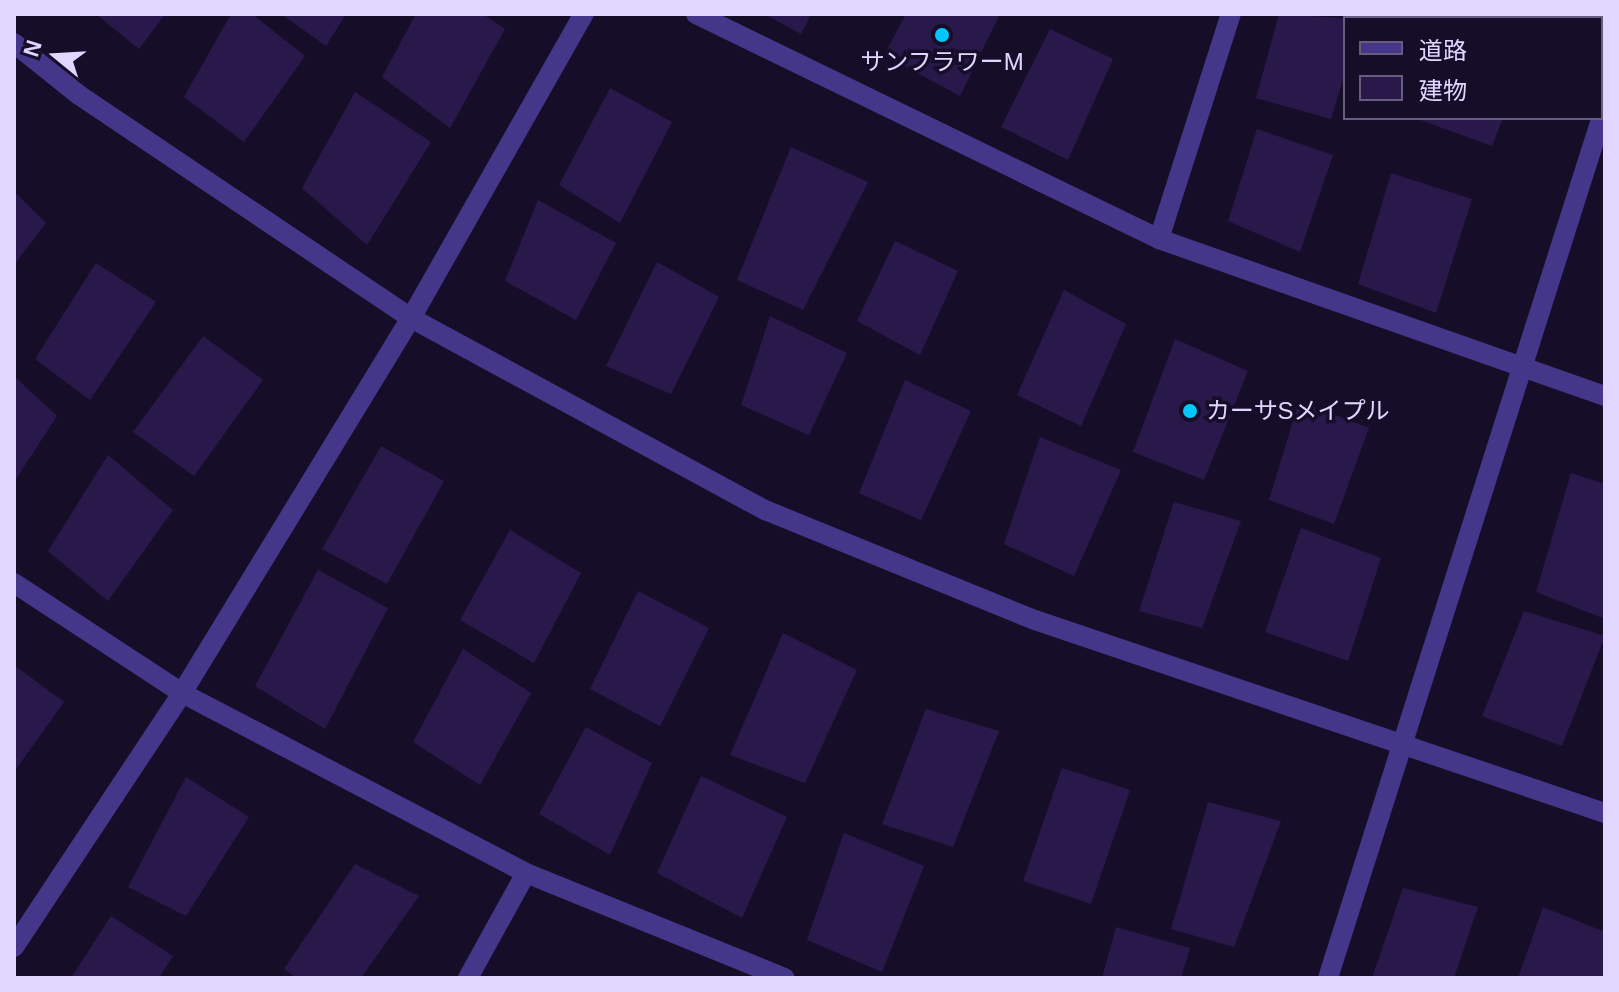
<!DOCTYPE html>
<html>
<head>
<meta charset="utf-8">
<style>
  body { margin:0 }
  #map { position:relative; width:1619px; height:992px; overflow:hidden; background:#160e29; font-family:Arial,"Noto Sans JP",sans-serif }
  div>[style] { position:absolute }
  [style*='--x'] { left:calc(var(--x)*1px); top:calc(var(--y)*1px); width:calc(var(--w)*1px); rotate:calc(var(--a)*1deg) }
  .building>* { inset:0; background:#29194b }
  .street>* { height:20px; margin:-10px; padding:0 10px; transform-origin:10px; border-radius:10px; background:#44378a }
  .dots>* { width:22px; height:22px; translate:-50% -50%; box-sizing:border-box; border:4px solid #160e29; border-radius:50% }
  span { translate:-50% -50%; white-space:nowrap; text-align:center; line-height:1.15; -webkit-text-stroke:7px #160e29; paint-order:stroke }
  .poi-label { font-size:24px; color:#e0d6ff }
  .left { translate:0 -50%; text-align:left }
  .frame { position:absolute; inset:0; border:16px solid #e0d6ff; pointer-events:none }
  .legend { position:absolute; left:1343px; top:16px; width:260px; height:104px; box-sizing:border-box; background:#160e29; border:2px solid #675e7f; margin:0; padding:10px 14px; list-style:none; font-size:24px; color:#e0d6ff }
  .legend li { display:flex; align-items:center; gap:16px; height:40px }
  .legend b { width:40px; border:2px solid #675e7f }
  .north { position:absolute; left:16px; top:16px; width:80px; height:80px; -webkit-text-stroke:6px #160e29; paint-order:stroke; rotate:288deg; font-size:22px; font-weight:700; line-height:32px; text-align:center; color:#e0d6ff }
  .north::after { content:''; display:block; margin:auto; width:28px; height:36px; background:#e0d6ff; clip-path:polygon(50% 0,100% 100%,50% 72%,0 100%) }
</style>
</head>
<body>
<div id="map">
  <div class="building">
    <i style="clip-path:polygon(96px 14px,165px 14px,139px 49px)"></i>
    <i style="clip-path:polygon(231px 14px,252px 14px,305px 56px,244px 142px,184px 97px)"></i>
    <i style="clip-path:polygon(281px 14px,346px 14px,326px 46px)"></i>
    <i style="clip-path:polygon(416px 14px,483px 14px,505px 29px,450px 128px,382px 77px)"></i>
    <i style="clip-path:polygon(764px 14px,811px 14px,801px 34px)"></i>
    <i style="clip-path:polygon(906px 14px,1000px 14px,960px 96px,884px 55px)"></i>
    <i style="clip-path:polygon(1279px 14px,1345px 18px,1345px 73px,1331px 119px,1256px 98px)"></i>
    <i style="clip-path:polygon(1449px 14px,1507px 14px,1518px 17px,1447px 18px)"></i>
    <i style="clip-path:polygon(1050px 29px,1113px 59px,1068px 160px,1001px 127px)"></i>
    <i style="clip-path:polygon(610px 88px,672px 122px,620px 223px,559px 185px)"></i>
    <i style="clip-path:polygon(355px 92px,431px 142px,367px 245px,302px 188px)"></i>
    <i style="clip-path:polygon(1415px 118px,1503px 118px,1492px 146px)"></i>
    <i style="clip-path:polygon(1257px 129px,1333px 155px,1300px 252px,1228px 221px)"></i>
    <i style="clip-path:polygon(791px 147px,868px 182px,803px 310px,737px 280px)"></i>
    <i style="clip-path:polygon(1391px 173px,1472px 199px,1436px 313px,1358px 284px)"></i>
    <i style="clip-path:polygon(14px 191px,46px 223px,14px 265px)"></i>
    <i style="clip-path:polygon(538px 200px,616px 243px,576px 320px,505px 281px)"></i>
    <i style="clip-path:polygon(895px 241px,958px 271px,920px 355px,857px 321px)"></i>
    <i style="clip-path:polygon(657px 262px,719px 297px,671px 394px,606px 366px)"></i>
    <i style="clip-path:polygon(96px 263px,156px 302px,90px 400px,35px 359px)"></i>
    <i style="clip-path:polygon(1064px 290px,1126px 324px,1081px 426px,1017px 395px)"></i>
    <i style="clip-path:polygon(770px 316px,847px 353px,809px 435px,741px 405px)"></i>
    <i style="clip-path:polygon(203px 336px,263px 380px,194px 476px,133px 432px)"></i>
    <i style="clip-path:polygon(1175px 339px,1248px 371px,1204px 480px,1133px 452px)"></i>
    <i style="clip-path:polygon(14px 376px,57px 416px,14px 482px)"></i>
    <i style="clip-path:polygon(905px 380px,971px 411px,921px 520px,859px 493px)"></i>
    <i style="clip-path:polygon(1299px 401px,1369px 428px,1334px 524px,1269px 500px)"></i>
    <i style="clip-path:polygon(1040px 437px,1121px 470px,1074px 576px,1004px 544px)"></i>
    <i style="clip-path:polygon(381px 446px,444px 481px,387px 584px,322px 549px)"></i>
    <i style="clip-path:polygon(108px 455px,173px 510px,108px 601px,48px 551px)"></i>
    <i style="clip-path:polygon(1571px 473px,1605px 484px,1605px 619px,1536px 592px)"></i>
    <i style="clip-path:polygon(1174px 502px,1241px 521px,1202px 628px,1139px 611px)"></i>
    <i style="clip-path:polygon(1301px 528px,1381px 558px,1348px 661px,1265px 632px)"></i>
    <i style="clip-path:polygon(510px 530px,581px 573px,534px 663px,460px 620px)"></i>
    <i style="clip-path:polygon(318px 570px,388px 608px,325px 729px,255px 686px)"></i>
    <i style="clip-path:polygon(638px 591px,709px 628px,660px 726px,590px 689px)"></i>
    <i style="clip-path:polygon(1524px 611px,1605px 636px,1562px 746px,1482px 716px)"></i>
    <i style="clip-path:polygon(783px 633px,857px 670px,805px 783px,730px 755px)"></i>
    <i style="clip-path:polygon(463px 649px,531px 693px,480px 785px,413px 742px)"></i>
    <i style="clip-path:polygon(14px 665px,64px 702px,14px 772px)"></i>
    <i style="clip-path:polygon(926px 709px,999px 731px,953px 847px,882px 824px)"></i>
    <i style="clip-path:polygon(586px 727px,652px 763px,610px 855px,539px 814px)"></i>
    <i style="clip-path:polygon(1062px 768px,1130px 790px,1091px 904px,1023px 881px)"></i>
    <i style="clip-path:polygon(701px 776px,787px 817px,742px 918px,657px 873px)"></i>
    <i style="clip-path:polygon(186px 777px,249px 817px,186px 916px,128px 887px)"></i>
    <i style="clip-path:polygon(1208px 802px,1281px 821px,1234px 947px,1171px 929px)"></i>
    <i style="clip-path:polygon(844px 833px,924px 866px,882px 972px,807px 940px)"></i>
    <i style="clip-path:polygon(355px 864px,419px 896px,361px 978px,296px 978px,284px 969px)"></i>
    <i style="clip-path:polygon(1403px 888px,1478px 907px,1454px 978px,1372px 978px)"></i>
    <i style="clip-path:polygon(1543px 907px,1605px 932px,1603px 978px,1518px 978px)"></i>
    <i style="clip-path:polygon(111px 916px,173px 956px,159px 978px,71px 978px)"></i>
    <i style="clip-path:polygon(1116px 927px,1190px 948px,1181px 978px,1102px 978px)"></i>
  </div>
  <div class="street">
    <i style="--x:696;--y:14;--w:515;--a:25.92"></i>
    <i style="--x:1159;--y:239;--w:473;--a:19.4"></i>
    <i style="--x:14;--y:43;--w:83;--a:38.7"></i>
    <i style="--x:79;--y:95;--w:400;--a:33.9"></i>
    <i style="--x:411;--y:318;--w:403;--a:28.5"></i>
    <i style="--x:765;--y:510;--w:292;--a:22.2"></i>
    <i style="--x:1035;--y:620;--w:602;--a:18.71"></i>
    <i style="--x:1159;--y:239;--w:236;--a:-72.3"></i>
    <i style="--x:14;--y:583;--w:201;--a:33.2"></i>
    <i style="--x:182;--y:693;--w:388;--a:27.6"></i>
    <i style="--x:526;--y:873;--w:279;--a:22.1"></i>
    <i style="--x:14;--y:947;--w:305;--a:-56.5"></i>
    <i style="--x:182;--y:693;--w:439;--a:-58.6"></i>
    <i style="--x:411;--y:318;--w:350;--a:-60.4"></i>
    <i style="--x:468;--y:978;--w:120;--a:-61.1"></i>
    <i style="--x:1328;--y:978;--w:914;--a:-72.36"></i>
  </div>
  <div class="dots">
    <i style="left:942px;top:35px;background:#02c7ff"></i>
    <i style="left:1190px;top:411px;background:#02c7ff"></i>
  </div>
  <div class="poi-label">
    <span style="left:942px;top:62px">サンフラワーM</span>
    <span class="left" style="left:1206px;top:411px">カーサSメイプル</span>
  </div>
  <div class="frame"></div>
  <ul class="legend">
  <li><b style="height:10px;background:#44378a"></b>道路</li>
  <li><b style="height:22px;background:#29194b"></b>建物</li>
  </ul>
  <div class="north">N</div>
</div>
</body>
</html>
